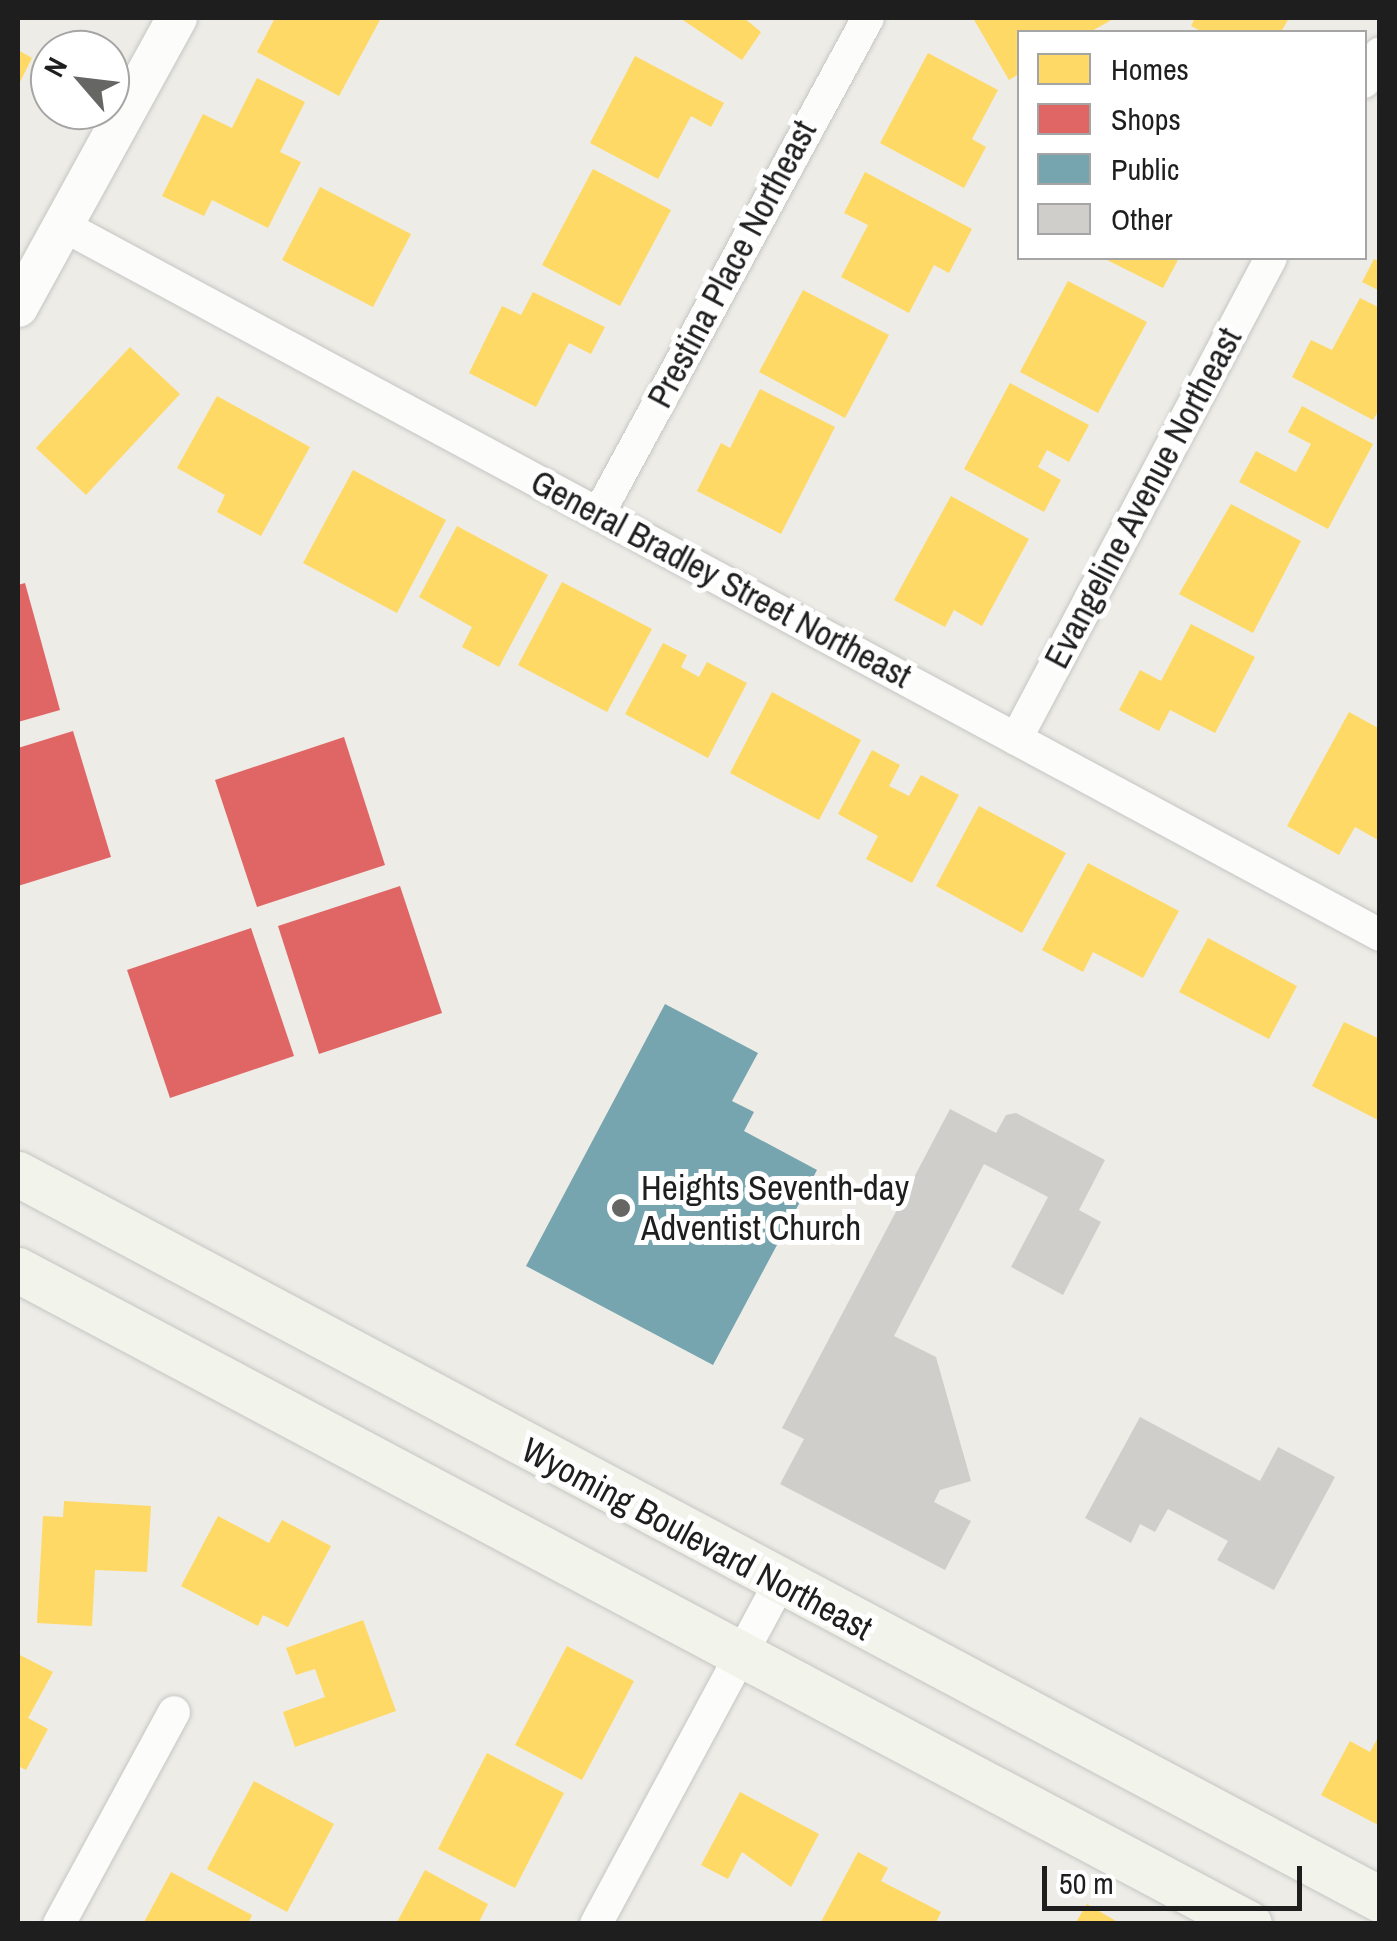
<!DOCTYPE html>
<html>
<head>
<meta charset="utf-8">
<style>
  body { margin:0 }
  #map { position:relative; width:1397px; height:1941px; overflow:hidden; background:#edece7; font-family:"Archivo Narrow",sans-serif }
  div>[style] { position:absolute }
  [style*='--x'] { left:calc(var(--x)*1px); top:calc(var(--y)*1px); width:calc(var(--w)*1px); rotate:calc(var(--a)*1deg) }
  .homes>* { inset:0; background:#ffd966 }
  .shops>* { inset:0; background:#e06666 }
  .public>* { inset:0; background:#76a5af }
  .building>* { inset:0; background:#cfceca }
  .roads { filter:drop-shadow(0 0 2px #c5c5c3) drop-shadow(0 0 2px #c5c5c3) }
  .minor>* { height:32px; margin:-16px; padding:0 16px; transform-origin:16px; border-radius:16px; background:#fcfcfb }
  .tertiary>* { height:40px; margin:-20px; padding:0 20px; transform-origin:20px; border-radius:20px; background:#fcfcfb }
  .secondary>* { height:45px; margin:-22.5px; padding:0 22.5px; transform-origin:22.5px; border-radius:22.5px; background:#f2f3eb }
  .dots>* { width:28px; height:28px; translate:-50% -50%; box-sizing:border-box; border:5px solid #fff; border-radius:50% }
  span { translate:-50% -50%; white-space:nowrap; text-align:center; line-height:1.15; -webkit-text-stroke:10px #fff; paint-order:stroke }
  .street-label { font-size:35px; color:#1e1e1e }
  .poi-label { font-size:35px; color:#1e1e1e }
  .left { translate:0 -50%; text-align:left }
  .frame { position:absolute; inset:0; border:20px solid #1e1e1e; pointer-events:none }
  .legend { position:absolute; left:1017px; top:30px; width:350px; height:230px; box-sizing:border-box; background:#fff; border:2px solid #a5a5a5; margin:0; padding:12px 18px; list-style:none; font-size:30px; color:#1e1e1e }
  .legend li { display:flex; align-items:center; gap:20px; height:50px }
  .legend b { width:50px; border:2px solid #a5a5a5 }
  .north { position:absolute; left:30px; top:30px; width:100px; height:100px; box-sizing:border-box; background:#fff; border:2px solid #a5a5a5; border-radius:50%; rotate:298deg; font-size:28px; font-weight:700; line-height:40px; text-align:center; color:#1e1e1e }
  .north::after { content:''; display:block; margin:auto; width:35px; height:45px; background:#666664; clip-path:polygon(50% 0,100% 100%,50% 72%,0 100%) }
  .scale { position:absolute; left:1042px; top:1866px; width:260px; height:45px; box-sizing:border-box; border:5px solid #1e1e1e; border-top:0; padding-left:12px; font-size:30px; line-height:35px; white-space:nowrap; color:#1e1e1e; -webkit-text-stroke:8px #fff; paint-order:stroke }
</style>
</head>
<body>
<div id="map">
  <div class="homes">
    <i style="clip-path:polygon(275px 18px,381px 18px,339px 96px,257px 52px)"></i>
    <i style="clip-path:polygon(680px 18px,744px 18px,761px 32px,742px 60px)"></i>
    <i style="clip-path:polygon(973px 18px,1115px 18px,1090px 32px,1019px 32px,1019px 74px,1009px 80px)"></i>
    <i style="clip-path:polygon(1195px 18px,1289px 18px,1281px 32px,1203px 32px,1191px 26px)"></i>
    <i style="clip-path:polygon(18px 50px,32px 58px,18px 86px)"></i>
    <i style="clip-path:polygon(928px 53px,998px 90px,972px 139px,986px 147px,964px 188px,880px 143px)"></i>
    <i style="clip-path:polygon(635px 56px,724px 103px,711px 127px,691px 116px,658px 179px,590px 143px)"></i>
    <i style="clip-path:polygon(257px 78px,305px 102px,280px 152px,301px 162px,268px 228px,212px 200px,204px 216px,162px 196px,203px 114px,232px 128px)"></i>
    <i style="clip-path:polygon(593px 169px,671px 210px,620px 306px,542px 265px)"></i>
    <i style="clip-path:polygon(865px 172px,972px 229px,949px 273px,934px 265px,909px 313px,841px 277px,868px 225px,844px 213px)"></i>
    <i style="clip-path:polygon(320px 187px,411px 234px,373px 307px,282px 260px)"></i>
    <i style="clip-path:polygon(1103px 258px,1179px 258px,1163px 288px)"></i>
    <i style="clip-path:polygon(1374px 259px,1380px 262px,1380px 291px,1362px 282px)"></i>
    <i style="clip-path:polygon(1068px 281px,1147px 322px,1098px 413px,1020px 372px)"></i>
    <i style="clip-path:polygon(803px 290px,889px 335px,845px 418px,759px 372px)"></i>
    <i style="clip-path:polygon(533px 292px,605px 327px,591px 354px,569px 343px,536px 407px,469px 373px,502px 306px,521px 315px)"></i>
    <i style="clip-path:polygon(1360px 298px,1380px 308px,1380px 408px,1373px 420px,1292px 377px,1311px 340px,1332px 350px)"></i>
    <i style="clip-path:polygon(130px 347px,180px 394px,86px 495px,36px 448px)"></i>
    <i style="clip-path:polygon(1010px 383px,1089px 425px,1069px 462px,1047px 450px,1038px 467px,1061px 480px,1044px 512px,964px 469px)"></i>
    <i style="clip-path:polygon(760px 389px,835px 427px,781px 534px,697px 491px,721px 443px,730px 448px)"></i>
    <i style="clip-path:polygon(217px 396px,310px 447px,261px 536px,217px 512px,225px 495px,177px 468px)"></i>
    <i style="clip-path:polygon(1302px 406px,1373px 444px,1328px 529px,1239px 482px,1256px 451px,1296px 472px,1311px 444px,1288px 432px)"></i>
    <i style="clip-path:polygon(353px 470px,446px 520px,397px 613px,303px 563px)"></i>
    <i style="clip-path:polygon(951px 496px,1029px 539px,982px 626px,954px 610px,945px 627px,894px 600px)"></i>
    <i style="clip-path:polygon(1231px 504px,1301px 541px,1253px 633px,1179px 594px)"></i>
    <i style="clip-path:polygon(457px 526px,548px 575px,499px 667px,462px 647px,472px 627px,419px 597px)"></i>
    <i style="clip-path:polygon(562px 582px,652px 629px,607px 712px,518px 665px)"></i>
    <i style="clip-path:polygon(1191px 624px,1255px 657px,1215px 733px,1170px 710px,1159px 731px,1119px 710px,1140px 670px,1161px 681px)"></i>
    <i style="clip-path:polygon(663px 643px,687px 655px,681px 667px,699px 677px,707px 662px,747px 683px,708px 758px,625px 714px)"></i>
    <i style="clip-path:polygon(772px 692px,861px 740px,819px 820px,730px 773px)"></i>
    <i style="clip-path:polygon(1349px 712px,1380px 729px,1380px 841px,1355px 827px,1339px 855px,1287px 826px)"></i>
    <i style="clip-path:polygon(872px 750px,900px 765px,889px 786px,909px 796px,921px 775px,959px 795px,912px 883px,866px 859px,878px 836px,838px 814px)"></i>
    <i style="clip-path:polygon(979px 806px,1066px 853px,1022px 933px,936px 886px)"></i>
    <i style="clip-path:polygon(1088px 863px,1179px 911px,1143px 978px,1093px 952px,1083px 972px,1042px 950px)"></i>
    <i style="clip-path:polygon(1208px 938px,1297px 986px,1269px 1039px,1179px 992px)"></i>
    <i style="clip-path:polygon(1344px 1022px,1380px 1039px,1380px 1121px,1312px 1086px)"></i>
    <i style="clip-path:polygon(64px 1501px,151px 1506px,147px 1572px,95px 1570px,92px 1626px,37px 1623px,43px 1516px,63px 1517px)"></i>
    <i style="clip-path:polygon(218px 1516px,269px 1543px,282px 1520px,331px 1546px,288px 1627px,263px 1615px,258px 1626px,181px 1586px)"></i>
    <i style="clip-path:polygon(363px 1620px,396px 1711px,295px 1747px,283px 1712px,325px 1697px,315px 1669px,296px 1675px,286px 1648px)"></i>
    <i style="clip-path:polygon(567px 1646px,634px 1681px,582px 1780px,515px 1745px)"></i>
    <i style="clip-path:polygon(18px 1654px,53px 1672px,28px 1718px,48px 1729px,26px 1770px,18px 1766px)"></i>
    <i style="clip-path:polygon(1380px 1734px,1380px 1826px,1321px 1795px,1350px 1741px,1370px 1752px)"></i>
    <i style="clip-path:polygon(487px 1753px,564px 1793px,515px 1888px,438px 1849px)"></i>
    <i style="clip-path:polygon(254px 1781px,334px 1824px,287px 1912px,207px 1869px)"></i>
    <i style="clip-path:polygon(740px 1792px,819px 1834px,791px 1887px,742px 1852px,728px 1879px,701px 1865px)"></i>
    <i style="clip-path:polygon(858px 1852px,888px 1868px,881px 1881px,941px 1912px,935px 1924px,820px 1924px)"></i>
    <i style="clip-path:polygon(425px 1870px,488px 1904px,478px 1924px,396px 1924px)"></i>
    <i style="clip-path:polygon(171px 1872px,252px 1915px,248px 1924px,143px 1924px)"></i>
    <i style="clip-path:polygon(1087px 1904px,1121px 1924px,1076px 1922px)"></i>
  </div>
  <div class="shops">
    <i style="clip-path:polygon(25px 583px,60px 710px,18px 722px,18px 585px)"></i>
    <i style="clip-path:polygon(73px 731px,111px 857px,18px 886px,18px 748px)"></i>
    <i style="clip-path:polygon(344px 737px,385px 865px,257px 907px,215px 780px)"></i>
    <i style="clip-path:polygon(400px 886px,442px 1013px,319px 1054px,278px 926px)"></i>
    <i style="clip-path:polygon(251px 928px,294px 1056px,170px 1098px,127px 970px)"></i>
  </div>
  <div class="public">
    <i style="clip-path:polygon(665px 1004px,758px 1053px,732px 1101px,754px 1112px,744px 1131px,817px 1170px,713px 1365px,526px 1266px)"></i>
  </div>
  <div class="building">
    <i style="clip-path:polygon(950px 1109px,996px 1133px,1006px 1115px,1016px 1113px,1105px 1160px,1079px 1210px,1101px 1222px,1063px 1295px,1011px 1267px,1048px 1197px,984px 1164px,894px 1336px,936px 1357px,971px 1481px,940px 1490px,934px 1502px,971px 1521px,945px 1570px,780px 1484px,804px 1439px,782px 1428px)"></i>
    <i style="clip-path:polygon(1140px 1417px,1260px 1481px,1278px 1447px,1335px 1477px,1274px 1590px,1217px 1560px,1228px 1541px,1168px 1509px,1155px 1532px,1140px 1524px,1131px 1543px,1085px 1518px)"></i>
  </div>
  <div class="roads">
    <div class="minor">
      <i style="--x:1364;--y:82;--w:33;--a:-61"></i>
      <i style="--x:62;--y:225;--w:1497;--a:28.31"></i>
      <i style="--x:599;--y:513;--w:563;--a:-61.48"></i>
      <i style="--x:1016;--y:739;--w:544;--a:-62.07"></i>
      <i style="--x:59;--y:1924;--w:241;--a:-61.5"></i>
      <i style="--x:596;--y:1924;--w:386;--a:-61.7"></i>
    </div>
    <div class="tertiary">
      <i style="--x:18;--y:307;--w:330;--a:-61.2"></i>
    </div>
    <div class="secondary">
      <i style="--x:18;--y:1174;--w:1543;--a:28.03"></i>
      <i style="--x:18;--y:1270;--w:1394;--a:27.98"></i>
    </div>
  </div>
  <div class="dots">
    <i style="left:621px;top:1208px;background:#666664"></i>
  </div>
  <div class="street-label">
    <span style="left:732px;top:264px;rotate:-62deg">Prestina Place Northeast</span>
    <span style="left:1143px;top:498px;rotate:-62deg">Evangeline Avenue Northeast</span>
    <span style="left:721px;top:579px;rotate:28deg">General Bradley Street Northeast</span>
    <span style="left:697px;top:1539px;rotate:28deg">Wyoming Boulevard Northeast</span>
  </div>
  <div class="poi-label">
    <span class="left" style="left:641px;top:1208px">Heights Seventh-day<br>Adventist Church</span>
  </div>
  <div class="frame"></div>
  <ul class="legend">
  <li><b style="height:28px;background:#ffd966"></b>Homes</li>
  <li><b style="height:28px;background:#e06666"></b>Shops</li>
  <li><b style="height:28px;background:#76a5af"></b>Public</li>
  <li><b style="height:28px;background:#cfceca"></b>Other</li>
  </ul>
  <div class="north">N</div>
  <div class="scale">50 m</div>
</div>
</body>
</html>
